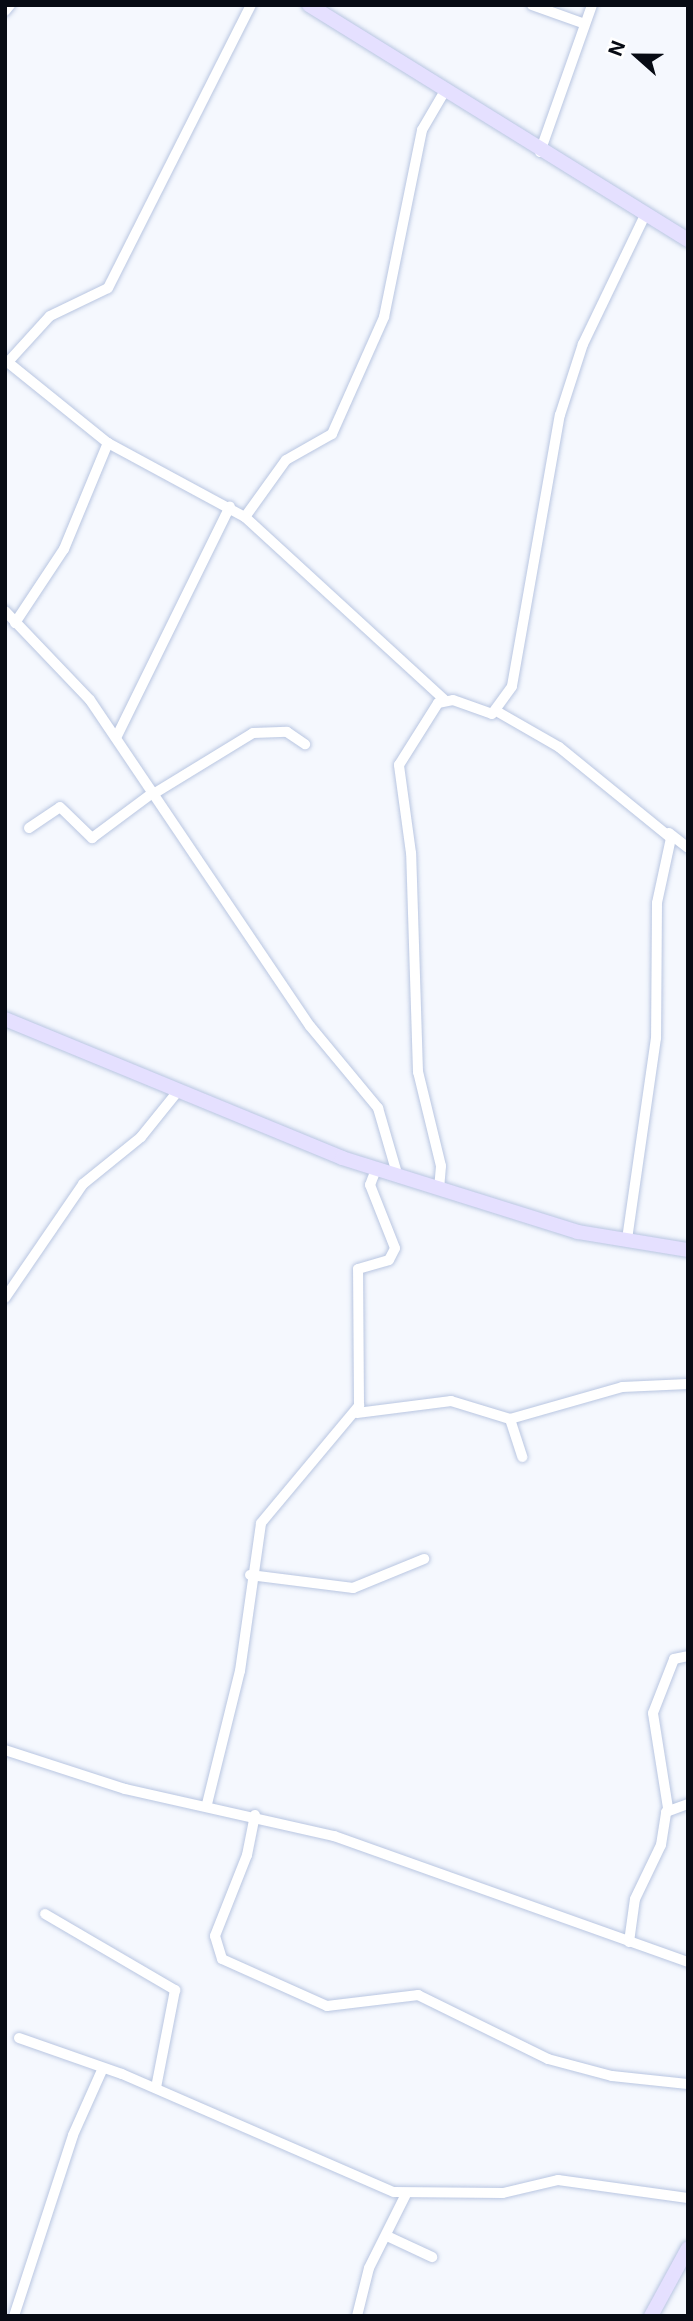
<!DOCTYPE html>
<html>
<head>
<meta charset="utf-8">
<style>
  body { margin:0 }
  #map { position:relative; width:693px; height:2321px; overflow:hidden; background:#f5f8fe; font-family:Inter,sans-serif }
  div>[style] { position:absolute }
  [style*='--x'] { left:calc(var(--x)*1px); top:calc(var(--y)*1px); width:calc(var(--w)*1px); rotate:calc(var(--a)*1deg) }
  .roads { filter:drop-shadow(0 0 2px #b9c6e1) drop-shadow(0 0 2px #b9c6e1) }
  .street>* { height:10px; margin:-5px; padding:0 5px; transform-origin:5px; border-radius:5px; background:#fff }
  .secondary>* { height:14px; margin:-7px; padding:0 7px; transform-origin:7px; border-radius:7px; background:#e5e0ff }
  span { translate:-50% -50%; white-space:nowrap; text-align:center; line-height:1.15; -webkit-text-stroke:5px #fff; paint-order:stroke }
  .frame { position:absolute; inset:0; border:7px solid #070b14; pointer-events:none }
  .north { position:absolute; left:602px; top:21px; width:70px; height:70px; -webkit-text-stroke:5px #fff; paint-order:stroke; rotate:291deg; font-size:19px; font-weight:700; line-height:28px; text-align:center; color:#070b14 }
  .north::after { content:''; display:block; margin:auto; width:24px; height:32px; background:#070b14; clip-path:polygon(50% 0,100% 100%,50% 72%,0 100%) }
</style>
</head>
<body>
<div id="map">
  <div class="roads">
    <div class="street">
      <i style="--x:532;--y:5;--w:56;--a:19.7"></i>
      <i style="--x:5;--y:11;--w:8;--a:-50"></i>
      <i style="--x:540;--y:152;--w:156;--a:-70.5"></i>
      <i style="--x:5;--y:360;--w:132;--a:38.9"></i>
      <i style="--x:108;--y:443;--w:156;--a:28.4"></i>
      <i style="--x:245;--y:517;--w:271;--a:42.5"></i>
      <i style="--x:8;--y:362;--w:62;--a:-47.6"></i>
      <i style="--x:50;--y:316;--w:64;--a:-25.8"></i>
      <i style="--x:108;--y:288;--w:317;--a:-63.2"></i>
      <i style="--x:245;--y:517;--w:70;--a:-54.3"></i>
      <i style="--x:286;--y:460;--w:53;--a:-29.5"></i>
      <i style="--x:332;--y:434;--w:128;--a:-66"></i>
      <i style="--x:384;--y:317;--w:191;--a:-78.5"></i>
      <i style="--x:422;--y:130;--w:42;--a:-59.7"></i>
      <i style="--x:5;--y:611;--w:123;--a:46.3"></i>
      <i style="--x:90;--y:700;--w:393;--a:56"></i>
      <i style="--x:310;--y:1026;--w:107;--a:50.3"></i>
      <i style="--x:378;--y:1108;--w:72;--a:73.8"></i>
      <i style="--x:15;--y:623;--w:89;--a:-56.5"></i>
      <i style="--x:64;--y:549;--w:115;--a:-67.5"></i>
      <i style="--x:498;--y:712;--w:70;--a:29.8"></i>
      <i style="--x:559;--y:747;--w:144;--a:39.1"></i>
      <i style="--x:671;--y:838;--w:66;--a:102.2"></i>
      <i style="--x:657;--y:903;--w:135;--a:90.4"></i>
      <i style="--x:656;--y:1038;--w:204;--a:98.2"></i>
      <i style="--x:116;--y:738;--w:258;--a:-63.8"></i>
      <i style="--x:155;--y:793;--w:115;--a:-31.5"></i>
      <i style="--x:253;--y:733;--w:34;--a:-2"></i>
      <i style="--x:287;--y:732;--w:22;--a:34"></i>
      <i style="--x:29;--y:828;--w:37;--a:-34"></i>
      <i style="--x:60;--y:807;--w:45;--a:44.1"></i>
      <i style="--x:92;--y:838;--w:77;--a:-36.6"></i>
      <i style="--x:669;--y:833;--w:24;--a:38"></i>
      <i style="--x:439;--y:1189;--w:23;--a:-85"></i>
      <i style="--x:441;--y:1166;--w:97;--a:-103.7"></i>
      <i style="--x:418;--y:1072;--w:219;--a:-91.8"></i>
      <i style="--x:411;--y:853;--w:89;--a:-97.8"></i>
      <i style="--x:399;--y:765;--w:73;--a:-57.8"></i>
      <i style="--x:438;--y:703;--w:15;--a:-11"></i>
      <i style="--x:453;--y:700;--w:41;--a:19.7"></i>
      <i style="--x:492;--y:714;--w:34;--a:-54"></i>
      <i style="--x:512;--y:686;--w:275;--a:-80"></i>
      <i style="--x:560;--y:415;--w:75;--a:-72.1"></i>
      <i style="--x:583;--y:344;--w:143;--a:-64.3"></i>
      <i style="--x:5;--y:1298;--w:138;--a:-55.6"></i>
      <i style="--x:83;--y:1184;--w:75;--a:-39"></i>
      <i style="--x:141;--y:1137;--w:59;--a:-51.2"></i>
      <i style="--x:357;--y:1413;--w:95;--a:-7.3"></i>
      <i style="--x:451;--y:1401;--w:62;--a:17"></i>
      <i style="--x:510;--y:1419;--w:116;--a:-15.9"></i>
      <i style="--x:622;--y:1387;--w:66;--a:-2.6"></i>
      <i style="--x:510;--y:1419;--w:40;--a:72"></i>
      <i style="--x:250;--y:1575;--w:104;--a:7.2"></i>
      <i style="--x:353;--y:1588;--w:77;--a:-22.2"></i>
      <i style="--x:5;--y:1750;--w:126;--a:18"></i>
      <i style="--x:125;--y:1789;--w:214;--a:12.7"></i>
      <i style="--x:334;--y:1836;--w:376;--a:19.6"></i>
      <i style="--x:207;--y:1804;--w:137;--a:-76.1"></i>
      <i style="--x:240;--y:1671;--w:149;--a:-81.9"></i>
      <i style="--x:261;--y:1523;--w:153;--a:-50.1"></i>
      <i style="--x:359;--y:1406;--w:137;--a:-90.4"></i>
      <i style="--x:358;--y:1269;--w:32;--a:-16"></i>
      <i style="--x:389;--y:1260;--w:13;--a:-63"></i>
      <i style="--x:395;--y:1248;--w:68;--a:-111.6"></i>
      <i style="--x:370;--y:1185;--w:17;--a:-69"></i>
      <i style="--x:668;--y:1808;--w:96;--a:-99"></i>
      <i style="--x:653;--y:1713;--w:58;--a:-68.7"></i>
      <i style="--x:674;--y:1659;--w:14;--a:-12"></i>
      <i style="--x:255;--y:1815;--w:41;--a:101.3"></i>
      <i style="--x:247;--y:1855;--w:87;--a:111.6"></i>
      <i style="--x:215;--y:1936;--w:24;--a:73"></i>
      <i style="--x:222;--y:1959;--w:115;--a:24.1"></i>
      <i style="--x:327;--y:2006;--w:92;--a:-6.9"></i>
      <i style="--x:418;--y:1995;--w:145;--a:26.2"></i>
      <i style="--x:548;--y:2059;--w:66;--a:14.9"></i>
      <i style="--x:612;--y:2076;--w:76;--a:6"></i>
      <i style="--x:45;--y:1914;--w:151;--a:30.3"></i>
      <i style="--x:175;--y:1990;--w:100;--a:101"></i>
      <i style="--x:629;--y:1942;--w:43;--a:-82.1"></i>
      <i style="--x:635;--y:1899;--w:60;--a:-64.3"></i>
      <i style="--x:661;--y:1845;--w:33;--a:-81"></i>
      <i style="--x:666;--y:1812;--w:23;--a:-20"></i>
      <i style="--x:19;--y:2038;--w:109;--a:19.3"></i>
      <i style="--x:122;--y:2074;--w:296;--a:23.5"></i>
      <i style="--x:394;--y:2192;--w:109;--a:0.5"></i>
      <i style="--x:503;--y:2193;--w:57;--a:-13.3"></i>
      <i style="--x:558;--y:2180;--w:131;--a:7.9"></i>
      <i style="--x:387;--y:2236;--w:50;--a:25"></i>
      <i style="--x:14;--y:2316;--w:190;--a:-71.9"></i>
      <i style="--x:73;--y:2135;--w:73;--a:-65.9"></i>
      <i style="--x:357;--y:2316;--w:49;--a:-76"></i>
      <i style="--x:369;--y:2268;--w:83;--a:-63.4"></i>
    </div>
    <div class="secondary">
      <i style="--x:309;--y:5;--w:446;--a:31.8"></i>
      <i style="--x:5;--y:1019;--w:365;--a:22.4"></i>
      <i style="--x:342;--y:1158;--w:247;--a:17.4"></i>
      <i style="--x:578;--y:1232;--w:111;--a:9.3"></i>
      <i style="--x:651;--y:2316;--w:77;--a:-61.4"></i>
    </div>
  </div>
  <div class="frame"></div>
  <div class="north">N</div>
</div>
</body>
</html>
